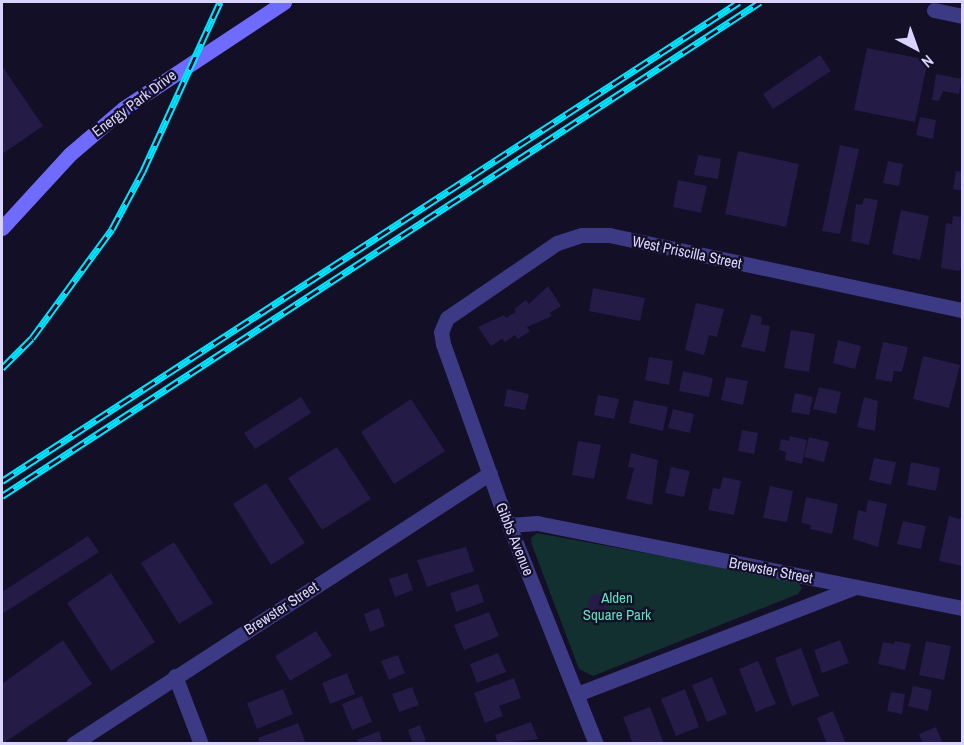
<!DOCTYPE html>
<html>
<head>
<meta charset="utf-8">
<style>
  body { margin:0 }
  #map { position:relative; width:964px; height:745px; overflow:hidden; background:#130f26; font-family:"Archivo Narrow",sans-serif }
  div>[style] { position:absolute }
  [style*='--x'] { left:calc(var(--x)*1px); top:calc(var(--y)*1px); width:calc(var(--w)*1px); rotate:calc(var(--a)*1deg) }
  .green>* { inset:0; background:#12302f }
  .building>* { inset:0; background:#241b47 }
  .round { border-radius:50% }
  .street>* { height:15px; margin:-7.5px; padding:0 7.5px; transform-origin:7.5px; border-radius:7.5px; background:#3d3a85 }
  .secondary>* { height:15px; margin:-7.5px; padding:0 7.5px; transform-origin:7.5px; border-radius:7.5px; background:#6f6bff }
  .rail>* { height:7px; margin-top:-3.5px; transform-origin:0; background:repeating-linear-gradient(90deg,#130f26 0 14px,#00e5ff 0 28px); box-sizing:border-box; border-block:2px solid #00e5ff }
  span { translate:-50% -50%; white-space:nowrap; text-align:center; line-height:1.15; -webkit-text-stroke:4.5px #130f26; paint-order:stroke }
  .street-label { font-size:15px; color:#d9d4ff }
  .park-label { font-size:15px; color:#5fe0c0 }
  .frame { position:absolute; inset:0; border:3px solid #d9d4ff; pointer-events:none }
  .north { position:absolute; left:886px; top:18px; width:60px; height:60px; -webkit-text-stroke:4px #130f26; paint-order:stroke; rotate:139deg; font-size:16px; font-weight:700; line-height:24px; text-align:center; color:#d9d4ff }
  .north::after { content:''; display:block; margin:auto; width:21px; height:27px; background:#d9d4ff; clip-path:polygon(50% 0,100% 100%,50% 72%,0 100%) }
</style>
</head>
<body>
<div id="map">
  <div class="green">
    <i style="clip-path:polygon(537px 533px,797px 581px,802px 588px,798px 594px,593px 676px,579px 669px,532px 545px,531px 538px)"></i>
  </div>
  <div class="building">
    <i style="clip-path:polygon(867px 48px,928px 60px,915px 122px,854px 110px)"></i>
    <i style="clip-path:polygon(820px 55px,831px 71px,773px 109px,763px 94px)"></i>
    <i style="clip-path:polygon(2px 66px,43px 126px,2px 154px)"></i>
    <i style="clip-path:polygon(936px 74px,962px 79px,959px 94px,943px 91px,939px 101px,932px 100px)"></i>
    <i style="clip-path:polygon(920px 117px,936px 120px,933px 139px,916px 135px)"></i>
    <i style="clip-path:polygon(840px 145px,859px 149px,840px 234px,822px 231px)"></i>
    <i style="clip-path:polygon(738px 151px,799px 164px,786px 227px,725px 214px)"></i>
    <i style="clip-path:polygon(698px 155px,721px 159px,718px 179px,694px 175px)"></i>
    <i style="clip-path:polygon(888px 161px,903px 164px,899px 186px,883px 183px)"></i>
    <i style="clip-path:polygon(956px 171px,962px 172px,962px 191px,953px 189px)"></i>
    <i style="clip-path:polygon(678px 180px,707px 186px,701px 213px,673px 207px)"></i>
    <i style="clip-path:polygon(864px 198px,878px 200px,869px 245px,851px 241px,856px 204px,862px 205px)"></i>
    <i style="clip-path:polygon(901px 210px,929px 216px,920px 260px,892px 254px)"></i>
    <i style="clip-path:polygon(953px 216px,962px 217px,962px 267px,959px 271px,941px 268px,946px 223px,952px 224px)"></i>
    <i style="clip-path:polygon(548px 286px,561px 306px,550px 313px,552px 316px,527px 327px,530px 331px,518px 339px,515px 335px,505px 342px,502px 339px,491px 346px,478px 327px,504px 315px,506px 318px,516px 312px,514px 309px,526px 300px,529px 304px)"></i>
    <i style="clip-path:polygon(593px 288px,645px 298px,640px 321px,589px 311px)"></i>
    <i style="clip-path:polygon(696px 303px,724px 309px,717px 337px,709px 335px,704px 355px,685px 350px)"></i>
    <i style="clip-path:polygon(751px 314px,762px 317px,761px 324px,770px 326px,765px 352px,741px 347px)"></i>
    <i style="clip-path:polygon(791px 330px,815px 334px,809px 372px,784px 368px)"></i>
    <i style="clip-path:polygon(838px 340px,861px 346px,855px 369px,833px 363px)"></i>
    <i style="clip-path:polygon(883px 342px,908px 347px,902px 372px,894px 371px,892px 382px,875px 379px)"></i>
    <i style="clip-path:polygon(923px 356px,960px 365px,949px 408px,913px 399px)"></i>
    <i style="clip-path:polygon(649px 357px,673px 361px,669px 385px,645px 380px)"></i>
    <i style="clip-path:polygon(683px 371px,713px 378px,709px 397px,679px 391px)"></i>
    <i style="clip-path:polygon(726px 377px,748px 381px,743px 405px,721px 400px)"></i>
    <i style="clip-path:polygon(819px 387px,841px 392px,836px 414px,813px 409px)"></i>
    <i style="clip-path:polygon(507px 389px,529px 394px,525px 410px,504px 406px)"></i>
    <i style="clip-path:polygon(795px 393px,813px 397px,809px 415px,791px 412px)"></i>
    <i style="clip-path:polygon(598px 395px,619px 399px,614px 419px,594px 415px)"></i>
    <i style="clip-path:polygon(301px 397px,311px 413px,255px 449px,244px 433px)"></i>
    <i style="clip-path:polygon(864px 397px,878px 401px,875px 431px,857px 427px)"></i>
    <i style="clip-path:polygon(411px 399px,445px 451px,394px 484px,361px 432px)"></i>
    <i style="clip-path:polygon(634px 400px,668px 407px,663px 431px,629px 423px)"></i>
    <i style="clip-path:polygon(673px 409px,694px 414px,690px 433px,668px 428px)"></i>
    <i style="clip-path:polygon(742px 430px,758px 433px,754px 454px,738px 451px)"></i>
    <i style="clip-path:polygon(790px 436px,807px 440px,802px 464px,785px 460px,786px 452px,779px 450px,781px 439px,789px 441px)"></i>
    <i style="clip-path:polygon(809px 437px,829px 442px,824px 462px,804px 457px)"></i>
    <i style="clip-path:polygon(578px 441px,601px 445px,594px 479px,572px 475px)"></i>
    <i style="clip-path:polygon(337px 447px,371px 499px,322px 530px,288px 478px)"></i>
    <i style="clip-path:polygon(631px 453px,658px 460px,652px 505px,626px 499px,634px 468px,628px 467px)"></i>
    <i style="clip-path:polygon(874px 458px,896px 462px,891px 485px,869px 480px)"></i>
    <i style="clip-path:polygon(911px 462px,940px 468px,936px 491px,907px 485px)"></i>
    <i style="clip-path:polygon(671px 467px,690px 471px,684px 497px,665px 493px)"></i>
    <i style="clip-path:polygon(723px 477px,741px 481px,734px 515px,708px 510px,713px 488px,720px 489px)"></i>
    <i style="clip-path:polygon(266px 483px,305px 543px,271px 565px,233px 504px)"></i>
    <i style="clip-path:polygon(770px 486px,793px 491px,787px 522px,763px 518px)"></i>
    <i style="clip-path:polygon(806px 497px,838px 504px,832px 534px,810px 529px,811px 525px,801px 523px)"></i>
    <i style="clip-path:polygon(868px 500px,887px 504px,878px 547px,853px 539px,858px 510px,866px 512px)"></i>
    <i style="clip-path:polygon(962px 514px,962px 566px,939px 561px,949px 516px,960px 519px)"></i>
    <i style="clip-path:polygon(903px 521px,926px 526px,921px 549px,897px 544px)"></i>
    <i style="clip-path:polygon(88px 536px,99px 552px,2px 614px,2px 592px)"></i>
    <i style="clip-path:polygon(174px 542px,213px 603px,179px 624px,141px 563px)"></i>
    <i style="clip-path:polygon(466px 547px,474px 571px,427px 587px,417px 560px)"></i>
    <i style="clip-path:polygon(111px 573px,155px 642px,111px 671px,67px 603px)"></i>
    <i style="clip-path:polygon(407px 573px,413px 590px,395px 597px,389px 579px)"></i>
    <i style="clip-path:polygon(478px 584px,484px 602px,456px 612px,450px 593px)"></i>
    <i class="round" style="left:588px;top:594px;width:20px;height:20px"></i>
    <i style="clip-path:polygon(379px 608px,385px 626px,370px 632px,364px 614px)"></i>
    <i style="clip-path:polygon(489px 612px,499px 636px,464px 650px,454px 625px)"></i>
    <i style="clip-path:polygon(316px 631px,332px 656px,290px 681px,275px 656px)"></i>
    <i style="clip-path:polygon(63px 640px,92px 684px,2px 744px,2px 684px)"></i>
    <i style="clip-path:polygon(840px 640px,849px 663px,822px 673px,814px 650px)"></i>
    <i style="clip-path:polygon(895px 641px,911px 644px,905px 670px,878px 664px,883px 642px,894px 644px)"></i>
    <i style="clip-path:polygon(926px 641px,951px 646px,944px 680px,919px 675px)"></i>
    <i style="clip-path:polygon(801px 648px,819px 696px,792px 706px,775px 658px)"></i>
    <i style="clip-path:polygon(498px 653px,506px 672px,477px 683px,470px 664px)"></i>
    <i style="clip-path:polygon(398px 655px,405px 673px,389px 680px,381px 661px)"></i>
    <i style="clip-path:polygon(758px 661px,776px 704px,756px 712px,739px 669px)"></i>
    <i style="clip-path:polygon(347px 673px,355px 694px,330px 704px,322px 683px)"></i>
    <i style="clip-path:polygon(712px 677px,727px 714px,707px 722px,692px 685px)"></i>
    <i style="clip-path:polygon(514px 678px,521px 698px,499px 706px,503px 716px,485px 723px,474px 693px)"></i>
    <i style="clip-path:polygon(913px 686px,932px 690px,928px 711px,908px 706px)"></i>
    <i style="clip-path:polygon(412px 687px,419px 705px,399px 712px,392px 694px)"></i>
    <i style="clip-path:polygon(283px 689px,293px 714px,257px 729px,247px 703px)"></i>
    <i style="clip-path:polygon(685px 689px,699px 727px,676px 736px,661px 699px)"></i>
    <i style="clip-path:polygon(891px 692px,905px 694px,902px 714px,887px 711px)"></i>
    <i style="clip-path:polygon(362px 696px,372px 722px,352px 730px,342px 704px)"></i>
    <i style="clip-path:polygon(650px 707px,664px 744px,633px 744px,623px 717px)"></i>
    <i style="clip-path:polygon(833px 711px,846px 744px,827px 744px,817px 718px)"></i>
    <i style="clip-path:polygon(531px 722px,538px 739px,498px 744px,495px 735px)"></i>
    <i style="clip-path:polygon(298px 723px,306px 744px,260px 744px,258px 738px)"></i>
    <i style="clip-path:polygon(420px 725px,426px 741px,413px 744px,408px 730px)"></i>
    <i style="clip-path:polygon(936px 727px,943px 744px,923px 744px,919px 734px)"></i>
    <i style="clip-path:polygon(379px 731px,383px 744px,359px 744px,357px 740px)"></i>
  </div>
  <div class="street">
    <i style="--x:934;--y:10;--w:29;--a:12"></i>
    <i style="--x:509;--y:525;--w:28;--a:-4"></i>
    <i style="--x:537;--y:523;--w:433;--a:11.3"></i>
    <i style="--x:175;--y:676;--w:73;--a:69.1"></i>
    <i style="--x:577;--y:694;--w:299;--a:-21"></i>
    <i style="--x:73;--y:744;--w:497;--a:-33"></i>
    <i style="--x:596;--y:744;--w:259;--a:-111.7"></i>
    <i style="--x:500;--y:503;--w:169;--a:-109.7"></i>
    <i style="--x:443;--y:344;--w:12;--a:-99"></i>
    <i style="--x:441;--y:332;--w:15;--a:-67"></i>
    <i style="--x:447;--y:318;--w:133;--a:-34.3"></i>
    <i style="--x:557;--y:243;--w:26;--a:-18"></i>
    <i style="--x:582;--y:235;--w:27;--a:0"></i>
    <i style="--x:609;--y:235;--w:361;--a:12"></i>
  </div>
  <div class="secondary">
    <i style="--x:2;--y:228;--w:100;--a:-47.4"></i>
    <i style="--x:70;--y:154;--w:71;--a:-40.4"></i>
    <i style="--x:124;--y:108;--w:192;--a:-33.5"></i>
  </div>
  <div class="rail">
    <i style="--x:2;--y:368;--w:42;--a:-45"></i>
    <i style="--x:32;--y:338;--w:135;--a:-53.7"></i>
    <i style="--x:112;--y:229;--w:66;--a:-61.9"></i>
    <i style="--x:143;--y:171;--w:186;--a:-65.5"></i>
    <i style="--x:2;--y:481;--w:879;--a:-33.02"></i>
    <i style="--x:2;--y:496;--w:905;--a:-33.09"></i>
  </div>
  <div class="street-label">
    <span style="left:134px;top:103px;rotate:-37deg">Energy Park Drive</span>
    <span style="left:687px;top:252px;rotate:12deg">West Priscilla Street</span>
    <span style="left:515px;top:539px;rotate:68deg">Gibbs Avenue</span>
    <span style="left:771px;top:570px;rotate:11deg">Brewster Street</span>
    <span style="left:281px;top:608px;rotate:-33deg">Brewster Street</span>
  </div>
  <div class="park-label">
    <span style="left:617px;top:606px">Alden<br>Square Park</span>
  </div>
  <div class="frame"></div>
  <div class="north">N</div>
</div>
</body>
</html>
